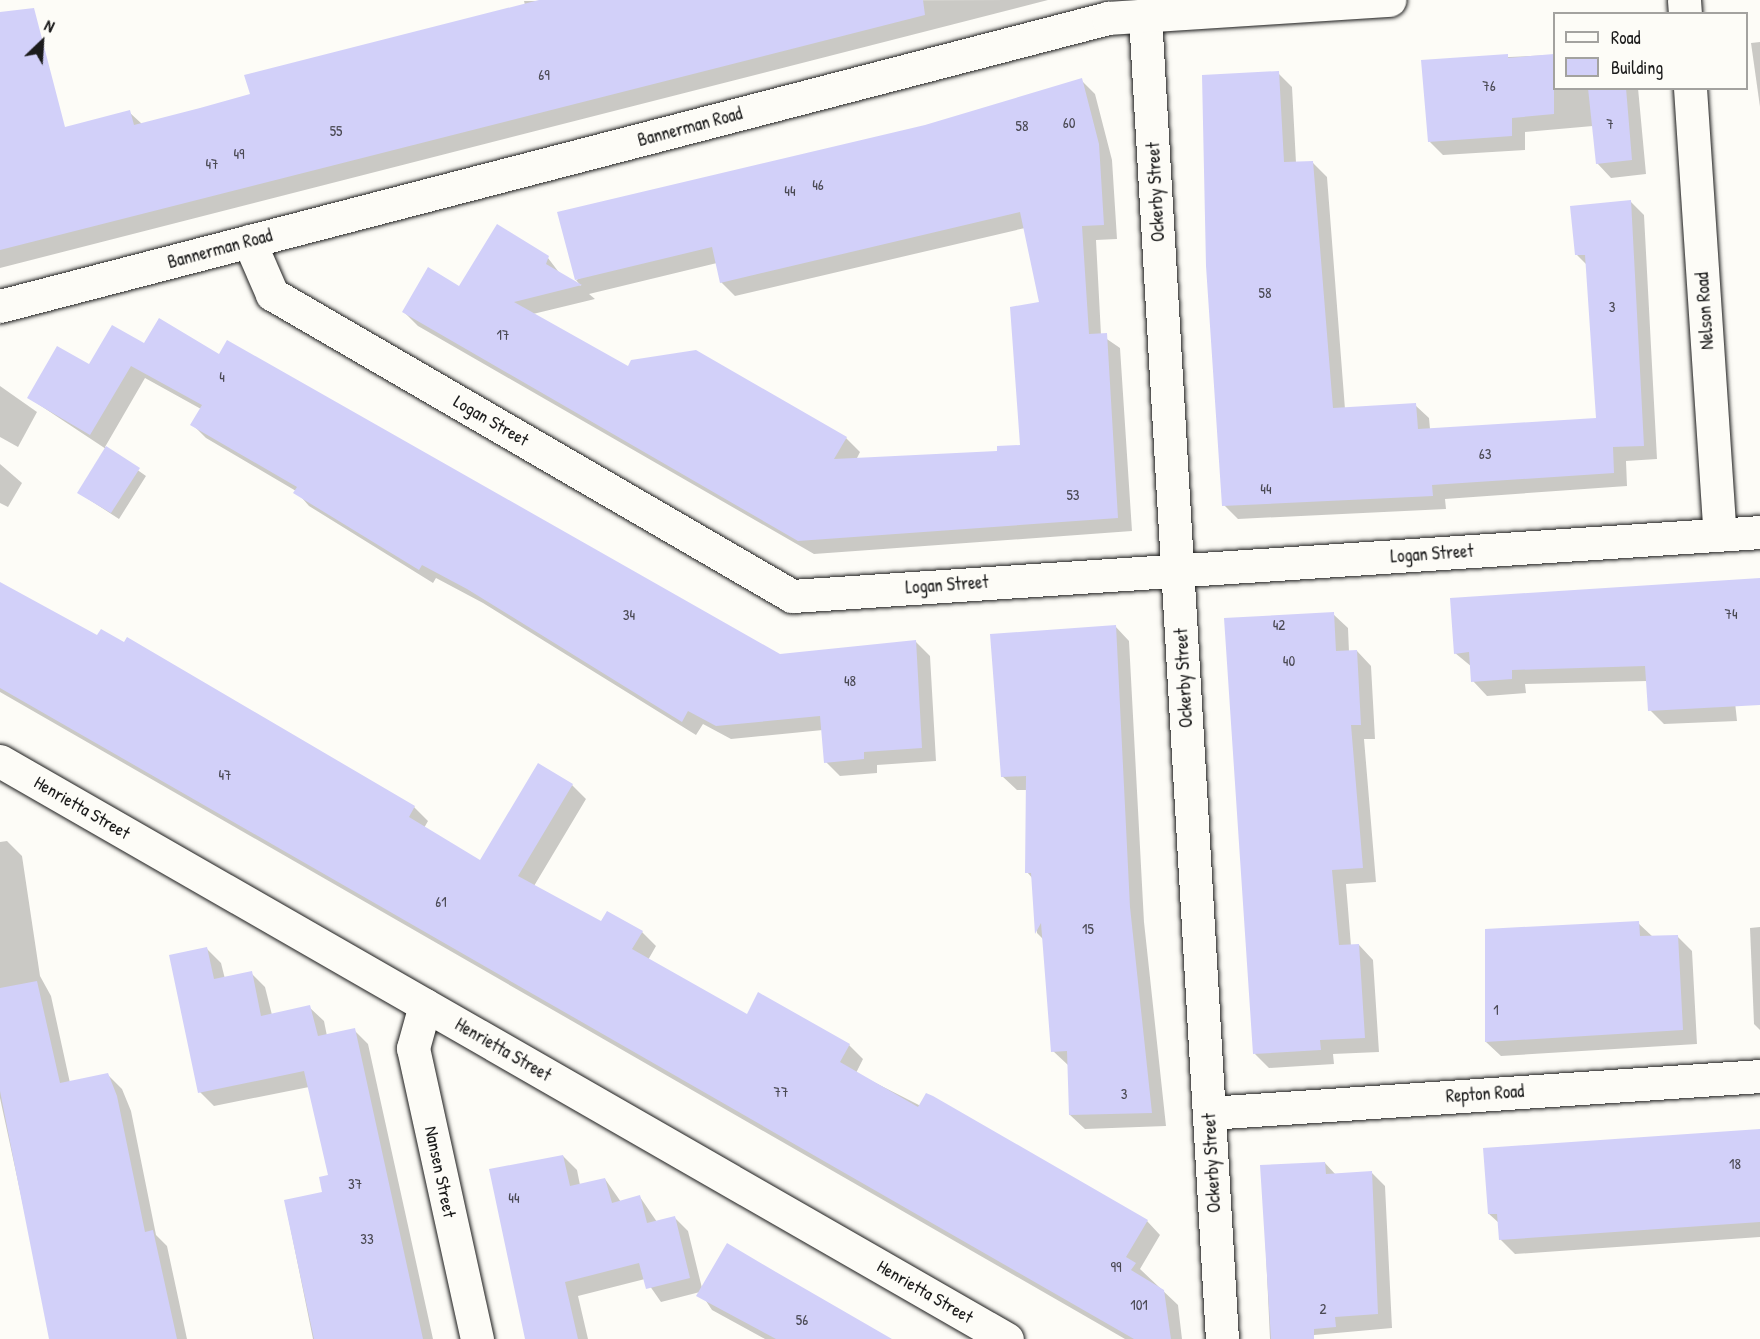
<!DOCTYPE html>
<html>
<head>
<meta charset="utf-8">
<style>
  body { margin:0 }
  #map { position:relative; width:1760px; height:1339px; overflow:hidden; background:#fdfcf7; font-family:"Patrick Hand",sans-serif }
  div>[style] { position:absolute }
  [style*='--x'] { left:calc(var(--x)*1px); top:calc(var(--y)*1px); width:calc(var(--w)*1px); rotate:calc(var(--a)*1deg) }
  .shadow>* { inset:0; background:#0003 }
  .building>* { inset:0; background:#d2d0f9 }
  .roads { filter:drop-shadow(0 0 2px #1c1c1c) drop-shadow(0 0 2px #1c1c1c) }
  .street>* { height:33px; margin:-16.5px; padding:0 16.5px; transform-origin:16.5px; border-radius:16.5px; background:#fdfcf7 }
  span { translate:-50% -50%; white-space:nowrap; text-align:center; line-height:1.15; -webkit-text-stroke:5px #fdfcf7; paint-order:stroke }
  .number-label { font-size:15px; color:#4a4953 }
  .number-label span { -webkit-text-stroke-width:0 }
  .street-label { font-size:18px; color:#1c1c1c }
  .legend { position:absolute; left:1553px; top:12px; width:195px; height:78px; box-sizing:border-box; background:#fdfcf7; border:2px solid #a3a29f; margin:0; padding:8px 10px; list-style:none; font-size:18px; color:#1c1c1c }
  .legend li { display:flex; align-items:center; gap:12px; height:30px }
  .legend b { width:30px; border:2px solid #a3a29f }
  .north { position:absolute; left:12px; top:12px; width:60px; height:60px; -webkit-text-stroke:4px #fdfcf7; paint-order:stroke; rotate:25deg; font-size:16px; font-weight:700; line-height:24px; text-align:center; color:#1c1c1c }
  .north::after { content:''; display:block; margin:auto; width:21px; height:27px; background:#1c1c1c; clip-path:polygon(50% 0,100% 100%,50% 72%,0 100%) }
</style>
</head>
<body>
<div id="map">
  <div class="shadow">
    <i style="clip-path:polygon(1048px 0,0 268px,0 158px,129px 112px,142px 124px,252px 95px,525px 5px,524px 1px)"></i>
    <i style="clip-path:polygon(1760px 42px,1760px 107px,1751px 43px)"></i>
    <i style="clip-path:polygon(1554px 55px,1554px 88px,1638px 88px,1646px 174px,1611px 178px,1597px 163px,1593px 126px,1525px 132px,1525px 150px,1443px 155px,1429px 141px,1423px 61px)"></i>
    <i style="clip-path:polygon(1278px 73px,1292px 87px,1296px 163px,1313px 163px,1327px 177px,1345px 409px,1415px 405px,1429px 418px,1430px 429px,1597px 420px,1587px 265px,1577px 255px,1630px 201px,1644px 215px,1657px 459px,1626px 461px,1627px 486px,1445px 499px,1446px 509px,1238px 519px,1224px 505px)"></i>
    <i style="clip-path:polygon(evenodd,1081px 80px,1095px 94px,1112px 160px,1117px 239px,1096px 240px,1101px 335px,1120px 348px,1132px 531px,814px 554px,418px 326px,404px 312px,548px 258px,561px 275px,581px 286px,576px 280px,925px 127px,1081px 80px,1025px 228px,1041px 303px,1021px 446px,999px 452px,856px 460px,860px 452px,846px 438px,695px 352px,629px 368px,533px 314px,595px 299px,589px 294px,717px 263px,721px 282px,735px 296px,1025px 228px)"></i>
    <i style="clip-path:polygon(145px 345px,219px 356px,780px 656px,916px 642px,930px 656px,936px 761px,877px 765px,877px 773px,840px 776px,826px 762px,823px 730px,731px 739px,703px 724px,696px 735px,483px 603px,436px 578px,433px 583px,309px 506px,296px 491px,206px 438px,192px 424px,201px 409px,145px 378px,105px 447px,146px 476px,119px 519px,79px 493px,106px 449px,29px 398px)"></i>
    <i style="clip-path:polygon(0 386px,37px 412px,18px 447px,0 437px)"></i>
    <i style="clip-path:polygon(0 464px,22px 483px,8px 507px,0 503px)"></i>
    <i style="clip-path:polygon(1760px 579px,1760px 686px,1735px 702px,1737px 721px,1664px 724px,1650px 710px,1648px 681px,1525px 684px,1526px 693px,1487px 696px,1473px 681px,1472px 667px,1455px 653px)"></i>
    <i style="clip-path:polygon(0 586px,414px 807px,428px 821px,424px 828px,481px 862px,572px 785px,586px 799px,534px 886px,601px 923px,642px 932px,656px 946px,648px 960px,747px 1016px,849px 1045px,863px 1059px,856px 1073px,1147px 1221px,1160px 1235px,1140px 1269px,1178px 1305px,1182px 1339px,1125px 1339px,0 692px)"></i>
    <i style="clip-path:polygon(1333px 614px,1348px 628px,1349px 652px,1357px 651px,1371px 666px,1375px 739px,1364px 739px,1376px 882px,1346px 884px,1351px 946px,1359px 945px,1373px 960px,1379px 1052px,1333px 1054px,1334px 1064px,1269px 1068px,1255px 1054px)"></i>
    <i style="clip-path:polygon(1115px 626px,1129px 641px,1144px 922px,1166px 1126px,1085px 1129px,1070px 1115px,1069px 1066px,1053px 1051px,1044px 940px,1037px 933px,1033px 879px,1027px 872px,1027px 790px,1017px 790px,1002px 776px)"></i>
    <i style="clip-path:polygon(7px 841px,22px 856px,40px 976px,51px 996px,70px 1083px,108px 1075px,122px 1089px,131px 1111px,156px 1235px,167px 1246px,187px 1339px,52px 1339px,0 1098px,0 842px)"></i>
    <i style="clip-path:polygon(1638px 923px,1653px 937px,1677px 936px,1692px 951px,1697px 1044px,1501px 1056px,1486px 1042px)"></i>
    <i style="clip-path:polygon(1760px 927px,1760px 1030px,1754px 1024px,1750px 928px)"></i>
    <i style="clip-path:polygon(207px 949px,221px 963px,225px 979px,251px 973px,265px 987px,272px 1015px,309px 1007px,324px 1021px,327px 1036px,354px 1030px,368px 1044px,433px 1339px,313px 1339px,285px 1201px,324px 1193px,330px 1176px,309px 1087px,214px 1106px,200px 1092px)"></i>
    <i style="clip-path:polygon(1760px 1130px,1760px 1237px,1515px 1254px,1500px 1239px,1499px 1223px,1489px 1214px)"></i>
    <i style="clip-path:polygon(563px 1156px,577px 1170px,580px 1185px,605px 1179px,621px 1202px,640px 1197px,657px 1222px,674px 1217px,688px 1231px,702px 1288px,891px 1339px,765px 1339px,712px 1310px,700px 1292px,661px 1302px,645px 1279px,578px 1296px,588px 1339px,527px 1339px)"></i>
    <i style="clip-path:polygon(1325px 1163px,1336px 1175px,1371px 1172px,1385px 1186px,1392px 1328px,1270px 1339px,1262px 1167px)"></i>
  </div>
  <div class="building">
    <i style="clip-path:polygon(539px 0,923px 0,925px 15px,0 250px,0 12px,34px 8px,65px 127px,130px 110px,134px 125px,200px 108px,250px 94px,244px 75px)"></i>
    <i style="clip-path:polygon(1508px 54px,1508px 58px,1554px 54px,1554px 114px,1512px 118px,1512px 136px,1428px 142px,1421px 60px)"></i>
    <i style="clip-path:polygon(1279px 71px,1284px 162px,1313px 161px,1333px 408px,1416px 403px,1418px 429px,1596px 418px,1585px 255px,1575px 255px,1570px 206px,1631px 200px,1644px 446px,1613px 447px,1614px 473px,1432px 485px,1433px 496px,1222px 506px,1206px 266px,1202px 75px)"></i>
    <i style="clip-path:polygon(1082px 78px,1099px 144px,1104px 225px,1082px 226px,1089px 334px,1107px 333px,1118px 518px,798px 541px,402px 312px,428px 267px,459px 286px,497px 224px,549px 256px,546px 264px,582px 285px,514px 302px,628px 366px,631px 360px,696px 350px,847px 437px,834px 459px,997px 451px,997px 446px,1020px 445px,1010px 307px,1039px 302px,1020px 212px,720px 283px,712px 247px,575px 280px,557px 212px,925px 125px)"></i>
    <i style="clip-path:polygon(1588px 88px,1626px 88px,1632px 160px,1596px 164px)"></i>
    <i style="clip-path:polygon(159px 318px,219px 354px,227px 340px,780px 654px,916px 640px,922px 748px,864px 752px,864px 759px,824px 763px,820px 716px,716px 726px,688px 711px,682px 722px,467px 589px,422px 565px,419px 570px,293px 493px,297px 487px,190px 425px,202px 405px,131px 366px,90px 435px,27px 398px,57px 346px,89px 364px,112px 325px,144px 343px)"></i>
    <i style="clip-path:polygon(106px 446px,140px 468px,111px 513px,77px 493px)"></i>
    <i style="clip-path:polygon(1760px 578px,1760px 705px,1648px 711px,1645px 666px,1512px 670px,1512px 679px,1471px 682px,1469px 652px,1454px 654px,1450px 598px)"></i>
    <i style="clip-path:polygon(0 582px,97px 635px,101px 629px,124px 642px,127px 637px,415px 806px,409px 817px,480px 860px,538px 763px,573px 784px,518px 876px,601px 921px,607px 911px,643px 931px,632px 949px,747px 1014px,758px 992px,850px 1044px,840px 1062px,918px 1107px,926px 1093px,933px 1096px,1148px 1220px,1126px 1257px,1136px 1263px,1131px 1270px,1164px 1290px,1171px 1339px,1134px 1339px,0 688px)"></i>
    <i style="clip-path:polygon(1334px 612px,1336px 651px,1357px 650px,1361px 725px,1351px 725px,1363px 868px,1332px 870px,1339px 945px,1359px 944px,1365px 1038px,1320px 1040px,1321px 1050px,1253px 1054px,1224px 618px)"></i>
    <i style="clip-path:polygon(1116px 625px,1130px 907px,1152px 1113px,1069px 1115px,1067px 1051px,1051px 1052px,1041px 923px,1035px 934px,1031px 873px,1025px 873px,1026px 776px,1001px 777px,990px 634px)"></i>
    <i style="clip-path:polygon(1639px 921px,1640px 936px,1678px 935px,1683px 1030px,1485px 1042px,1485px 929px)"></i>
    <i style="clip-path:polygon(207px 947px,214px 979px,252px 971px,261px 1016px,310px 1005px,318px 1036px,355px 1028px,423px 1339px,314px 1339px,284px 1200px,322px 1192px,319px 1177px,328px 1175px,304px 1071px,198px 1093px,169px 955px)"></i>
    <i style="clip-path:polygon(37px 981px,60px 1083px,108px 1073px,117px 1096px,145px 1232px,153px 1230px,177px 1339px,49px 1339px,0 1091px,0 988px)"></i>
    <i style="clip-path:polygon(1760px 1129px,1760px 1222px,1499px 1240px,1497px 1214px,1488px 1214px,1483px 1148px)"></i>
    <i style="clip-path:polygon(563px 1155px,570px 1186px,605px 1178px,612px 1203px,640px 1195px,647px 1223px,675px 1216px,690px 1278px,646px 1289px,639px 1263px,565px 1282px,578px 1339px,525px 1339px,489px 1169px)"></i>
    <i style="clip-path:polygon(1325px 1162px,1326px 1174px,1372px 1171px,1378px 1314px,1335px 1317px,1336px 1327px,1314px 1329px,1314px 1339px,1271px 1339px,1260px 1165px)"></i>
    <i style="clip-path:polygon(727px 1243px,776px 1272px,892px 1339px,776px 1339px,696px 1296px)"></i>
  </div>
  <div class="roads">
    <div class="street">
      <i style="--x:1684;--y:0;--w:14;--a:86"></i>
      <i style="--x:1145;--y:16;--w:1325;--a:86.67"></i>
      <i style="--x:1690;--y:88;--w:447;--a:86.2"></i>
      <i style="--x:249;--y:241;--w:58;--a:66.5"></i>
      <i style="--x:272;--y:294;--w:601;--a:30.15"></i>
      <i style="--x:792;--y:596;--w:970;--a:-3.78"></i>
      <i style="--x:0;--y:306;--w:1145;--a:-14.57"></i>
      <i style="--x:1108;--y:18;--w:282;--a:-3.7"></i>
      <i style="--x:0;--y:761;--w:1161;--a:29.86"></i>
      <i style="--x:425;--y:1005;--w:45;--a:105.6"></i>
      <i style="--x:413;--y:1048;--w:298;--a:77.6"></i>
      <i style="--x:1209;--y:1113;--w:552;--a:-3.84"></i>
    </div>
  </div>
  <div class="number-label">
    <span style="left:544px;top:75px">69</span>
    <span style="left:1489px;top:86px">76</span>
    <span style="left:1069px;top:123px">60</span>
    <span style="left:1610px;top:124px">7</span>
    <span style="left:1022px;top:126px">58</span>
    <span style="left:336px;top:131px">55</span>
    <span style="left:239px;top:154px">49</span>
    <span style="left:212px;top:164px">47</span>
    <span style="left:818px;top:185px">46</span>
    <span style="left:790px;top:191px">44</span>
    <span style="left:1265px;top:293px">58</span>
    <span style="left:1612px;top:307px">3</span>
    <span style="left:503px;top:335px">17</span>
    <span style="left:222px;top:377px">4</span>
    <span style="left:1485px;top:454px">63</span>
    <span style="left:1266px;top:489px">44</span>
    <span style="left:1073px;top:495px">53</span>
    <span style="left:1731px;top:614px">74</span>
    <span style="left:629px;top:615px">34</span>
    <span style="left:1279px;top:625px">42</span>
    <span style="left:1289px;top:661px">40</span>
    <span style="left:850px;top:681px">48</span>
    <span style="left:225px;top:775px">47</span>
    <span style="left:441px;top:902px">61</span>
    <span style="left:1088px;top:929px">15</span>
    <span style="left:1496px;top:1010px">1</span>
    <span style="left:781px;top:1092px">77</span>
    <span style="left:1124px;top:1094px">3</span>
    <span style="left:1735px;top:1164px">18</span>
    <span style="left:355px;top:1184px">37</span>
    <span style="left:514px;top:1198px">44</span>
    <span style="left:367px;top:1239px">33</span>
    <span style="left:1116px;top:1267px">99</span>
    <span style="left:1139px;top:1305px">101</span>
    <span style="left:1323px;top:1309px">2</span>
    <span style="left:802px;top:1320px">56</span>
  </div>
  <div class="street-label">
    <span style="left:690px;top:127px;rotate:-15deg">Bannerman Road</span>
    <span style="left:1156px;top:192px;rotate:-93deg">Ockerby Street</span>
    <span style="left:220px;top:249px;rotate:-15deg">Bannerman Road</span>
    <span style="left:1705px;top:311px;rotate:-94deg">Nelson Road</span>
    <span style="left:491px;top:421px;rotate:30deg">Logan Street</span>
    <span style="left:1432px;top:554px;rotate:-4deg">Logan Street</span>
    <span style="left:947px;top:585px;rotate:-4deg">Logan Street</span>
    <span style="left:1184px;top:678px;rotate:-93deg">Ockerby Street</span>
    <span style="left:82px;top:808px;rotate:30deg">Henrietta Street</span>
    <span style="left:503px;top:1050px;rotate:30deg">Henrietta Street</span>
    <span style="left:1485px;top:1094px;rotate:-4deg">Repton Road</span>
    <span style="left:1212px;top:1163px;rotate:-93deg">Ockerby Street</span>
    <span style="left:440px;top:1172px;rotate:78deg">Nansen Street</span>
    <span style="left:925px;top:1292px;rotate:30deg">Henrietta Street</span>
  </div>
  <ul class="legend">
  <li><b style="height:8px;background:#fdfcf7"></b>Road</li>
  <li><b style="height:16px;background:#d2d0f9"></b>Building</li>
  </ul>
  <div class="north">N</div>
</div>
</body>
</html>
